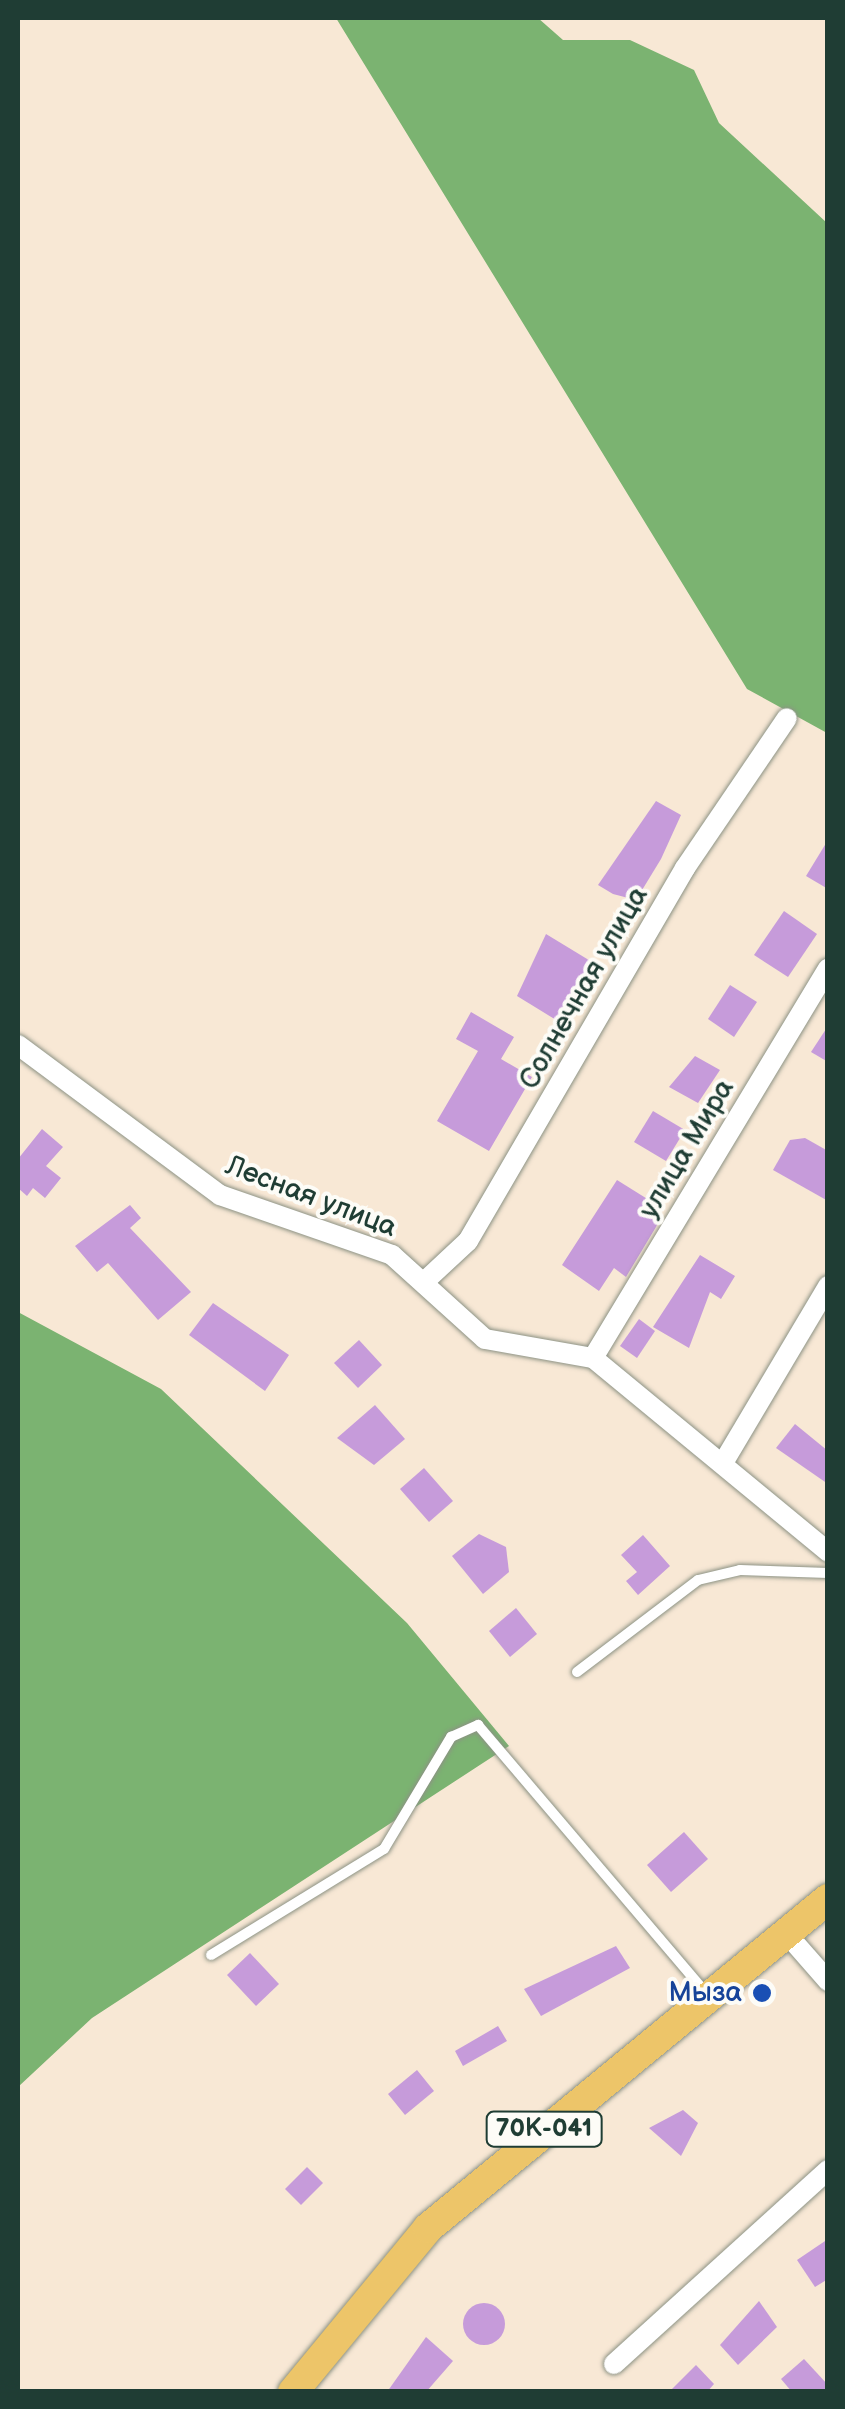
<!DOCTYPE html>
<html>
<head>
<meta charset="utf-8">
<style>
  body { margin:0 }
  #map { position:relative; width:845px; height:2409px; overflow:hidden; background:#f8e8d5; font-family:"Balsamiq Sans",sans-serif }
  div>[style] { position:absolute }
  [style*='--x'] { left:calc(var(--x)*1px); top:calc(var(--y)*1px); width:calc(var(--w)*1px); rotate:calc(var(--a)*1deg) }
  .forest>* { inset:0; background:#7bb371 }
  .building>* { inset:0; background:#c69bda }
  .round { border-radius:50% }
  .roads { filter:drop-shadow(0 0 2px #8c9284) drop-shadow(0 0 2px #8c9284) }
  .lane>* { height:10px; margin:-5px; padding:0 5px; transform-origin:5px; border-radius:5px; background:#fff }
  .street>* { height:20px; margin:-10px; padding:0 10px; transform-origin:10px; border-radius:10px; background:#fff }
  .primary>* { height:30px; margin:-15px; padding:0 15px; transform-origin:15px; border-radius:15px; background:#edc569 }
  .dots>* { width:28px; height:28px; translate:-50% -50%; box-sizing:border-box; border:5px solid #fdfcf7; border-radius:50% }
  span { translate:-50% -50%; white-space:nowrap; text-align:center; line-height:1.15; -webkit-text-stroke:8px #fdfcf7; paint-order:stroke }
  .shield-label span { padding:2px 8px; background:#fdfcf7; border:2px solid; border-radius:8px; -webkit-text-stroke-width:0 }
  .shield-label { font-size:25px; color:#1f3d34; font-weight:700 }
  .street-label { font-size:28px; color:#1f3d34 }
  .transit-label { font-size:28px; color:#164399 }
  .right { translate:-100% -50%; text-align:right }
  .frame { position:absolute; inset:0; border:20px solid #1f3d34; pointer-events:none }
</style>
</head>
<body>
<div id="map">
  <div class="forest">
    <i style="clip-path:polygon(336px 18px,538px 18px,563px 40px,630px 40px,694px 70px,719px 123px,827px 223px,827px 733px,747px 689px)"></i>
    <i style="clip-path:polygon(18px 1312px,161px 1389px,407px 1623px,509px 1746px,92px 2018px,18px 2087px)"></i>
  </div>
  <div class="building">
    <i style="clip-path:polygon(656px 801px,681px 815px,661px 859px,636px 900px,613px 894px,598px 885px)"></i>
    <i style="clip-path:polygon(828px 840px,828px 889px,806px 876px)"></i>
    <i style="clip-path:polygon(784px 911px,817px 934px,788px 977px,754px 955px)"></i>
    <i style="clip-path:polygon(546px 934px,597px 965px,561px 1023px,517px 996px)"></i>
    <i style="clip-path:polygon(730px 985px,757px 1002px,734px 1037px,708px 1019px)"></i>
    <i style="clip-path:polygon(471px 1012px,514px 1037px,501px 1059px,532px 1077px,489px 1151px,437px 1121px,478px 1051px,456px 1039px)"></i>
    <i style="clip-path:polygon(828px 1026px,828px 1062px,811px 1052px)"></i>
    <i style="clip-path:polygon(695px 1056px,720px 1070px,698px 1103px,669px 1087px)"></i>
    <i style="clip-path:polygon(653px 1111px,685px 1130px,666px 1161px,634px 1142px)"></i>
    <i style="clip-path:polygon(42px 1129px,63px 1147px,46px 1166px,61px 1178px,45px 1198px,33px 1188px,27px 1196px,18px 1188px,18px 1159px)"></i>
    <i style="clip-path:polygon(805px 1138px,828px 1151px,828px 1201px,773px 1170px,790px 1140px)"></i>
    <i style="clip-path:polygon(617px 1180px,649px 1200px,642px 1212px,659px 1222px,626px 1277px,614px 1268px,599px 1291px,562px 1265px)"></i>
    <i style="clip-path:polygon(130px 1205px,141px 1218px,130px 1228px,191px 1292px,158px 1320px,108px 1263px,97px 1272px,75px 1246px)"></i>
    <i style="clip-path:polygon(700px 1255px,735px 1276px,721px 1299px,710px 1292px,689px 1348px,653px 1327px)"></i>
    <i style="clip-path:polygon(213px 1303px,289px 1355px,265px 1391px,189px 1335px)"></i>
    <i style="clip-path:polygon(639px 1319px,655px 1331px,637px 1358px,620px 1346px)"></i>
    <i style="clip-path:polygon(359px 1340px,382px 1365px,358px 1388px,334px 1363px)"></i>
    <i style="clip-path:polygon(375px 1405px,405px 1439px,374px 1465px,337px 1438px)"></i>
    <i style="clip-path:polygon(795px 1424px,828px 1451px,828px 1484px,776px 1448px)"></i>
    <i style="clip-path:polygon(424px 1468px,453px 1501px,429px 1522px,400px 1489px)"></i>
    <i style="clip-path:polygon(479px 1534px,506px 1547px,509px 1572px,483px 1594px,452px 1556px)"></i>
    <i style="clip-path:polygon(643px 1535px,670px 1566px,638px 1595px,626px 1581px,637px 1572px,621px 1555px)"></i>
    <i style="clip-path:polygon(516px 1608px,537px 1634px,510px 1657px,489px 1631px)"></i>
    <i style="clip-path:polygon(684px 1832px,708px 1859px,671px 1892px,647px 1865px)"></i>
    <i style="clip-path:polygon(616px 1946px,630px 1968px,541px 2016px,524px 1989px)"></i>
    <i style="clip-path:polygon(250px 1953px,279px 1984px,256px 2006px,227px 1975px)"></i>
    <i style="clip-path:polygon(498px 2026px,507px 2041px,463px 2066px,455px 2051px)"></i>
    <i style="clip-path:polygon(417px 2070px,434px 2091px,405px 2115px,388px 2094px)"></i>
    <i style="clip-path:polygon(683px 2110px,698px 2123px,681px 2156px,649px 2128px)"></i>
    <i style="clip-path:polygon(307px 2167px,323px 2183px,301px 2205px,285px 2189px)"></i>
    <i style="clip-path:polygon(828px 2239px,828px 2279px,815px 2287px,797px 2260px)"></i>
    <i style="clip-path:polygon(759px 2301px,777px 2327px,738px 2365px,720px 2345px)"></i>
    <i class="round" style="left:463px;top:2303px;width:42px;height:42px"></i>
    <i style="clip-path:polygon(426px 2337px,453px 2361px,426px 2392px,387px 2392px)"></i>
    <i style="clip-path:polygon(804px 2359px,828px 2385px,828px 2392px,792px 2392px,781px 2379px)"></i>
    <i style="clip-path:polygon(696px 2365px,714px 2384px,707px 2392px,669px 2392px)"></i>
  </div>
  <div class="roads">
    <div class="lane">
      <i style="--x:577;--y:1672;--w:152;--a:-37.2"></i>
      <i style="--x:698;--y:1580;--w:43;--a:-13.4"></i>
      <i style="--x:740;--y:1570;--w:88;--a:2"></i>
      <i style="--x:211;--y:1955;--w:203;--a:-31.5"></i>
      <i style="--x:384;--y:1849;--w:131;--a:-59.1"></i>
      <i style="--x:451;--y:1737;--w:30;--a:-24"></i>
      <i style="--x:478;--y:1725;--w:355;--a:49.6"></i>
    </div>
    <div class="street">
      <i style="--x:18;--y:1045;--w:252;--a:36.6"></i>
      <i style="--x:220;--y:1195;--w:182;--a:19.2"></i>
      <i style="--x:392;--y:1255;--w:125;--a:42.1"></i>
      <i style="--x:485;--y:1339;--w:110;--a:10"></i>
      <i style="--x:593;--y:1358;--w:305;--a:39.5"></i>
      <i style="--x:424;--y:1282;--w:60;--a:-43"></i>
      <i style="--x:468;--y:1241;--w:432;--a:-59.8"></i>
      <i style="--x:685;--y:868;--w:181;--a:-55.8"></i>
      <i style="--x:593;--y:1358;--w:455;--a:-58.9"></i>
      <i style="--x:723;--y:1463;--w:206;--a:-59.3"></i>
      <i style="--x:786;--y:1933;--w:64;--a:48.8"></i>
      <i style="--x:614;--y:2364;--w:289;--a:-42.2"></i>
    </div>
    <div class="primary">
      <i style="--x:293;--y:2392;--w:212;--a:-50.5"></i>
      <i style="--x:428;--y:2228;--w:518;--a:-39.44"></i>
    </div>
  </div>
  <div class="dots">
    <i style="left:762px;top:1993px;background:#1a4fb4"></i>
  </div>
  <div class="shield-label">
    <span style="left:544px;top:2129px">70К-041</span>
  </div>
  <div class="street-label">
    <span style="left:584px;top:988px;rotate:-60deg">Солнечная улица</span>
    <span style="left:687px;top:1149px;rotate:-59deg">улица Мира</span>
    <span style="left:311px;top:1197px;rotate:21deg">Лесная улица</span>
  </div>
  <div class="transit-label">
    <span class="right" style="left:742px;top:1993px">Мыза</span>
  </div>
  <div class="frame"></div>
</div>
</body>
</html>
